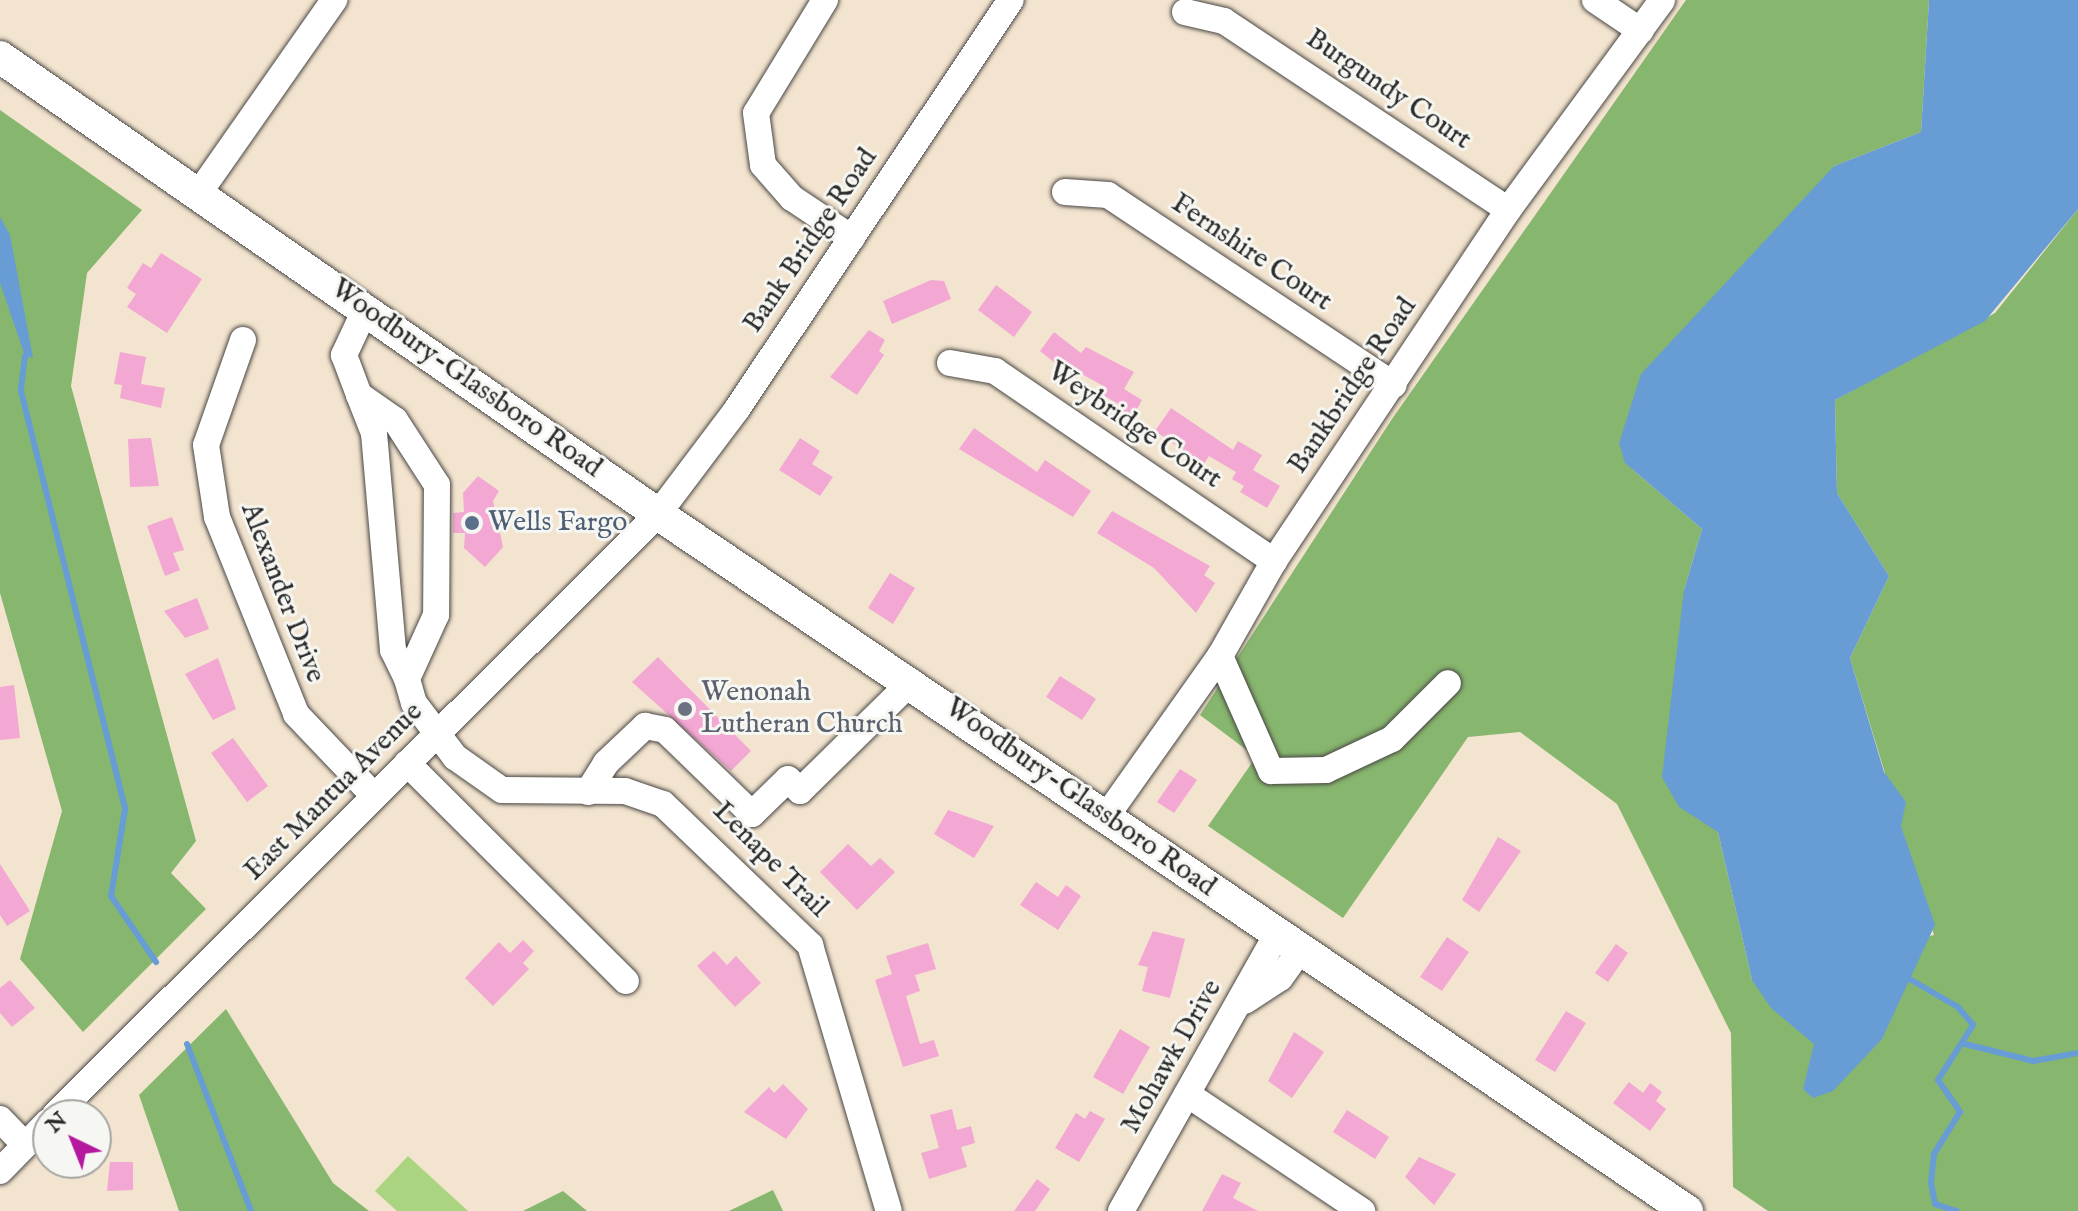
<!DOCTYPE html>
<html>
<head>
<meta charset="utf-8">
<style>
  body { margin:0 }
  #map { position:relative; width:2078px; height:1211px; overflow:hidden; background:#f3e4cf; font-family:"IM FELL English",serif }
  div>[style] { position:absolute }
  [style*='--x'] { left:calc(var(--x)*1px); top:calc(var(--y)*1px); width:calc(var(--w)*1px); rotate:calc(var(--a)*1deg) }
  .green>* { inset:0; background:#aad47f }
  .forest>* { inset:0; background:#87b66e }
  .water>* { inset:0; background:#679dd4 }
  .stream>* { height:6px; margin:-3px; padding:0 3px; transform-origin:3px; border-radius:3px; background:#679dd4 }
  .building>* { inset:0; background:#f3a7d3 }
  .roads { filter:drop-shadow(0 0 2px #494744) drop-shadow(0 0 2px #494744) }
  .minor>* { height:26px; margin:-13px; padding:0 13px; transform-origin:13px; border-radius:13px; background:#fff }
  .major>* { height:32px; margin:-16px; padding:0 16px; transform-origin:16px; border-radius:16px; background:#fff }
  .dots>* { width:22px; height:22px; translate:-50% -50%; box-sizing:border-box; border:4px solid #f6f6f2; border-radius:50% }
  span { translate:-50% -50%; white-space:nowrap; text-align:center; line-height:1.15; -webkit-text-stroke:6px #f6f6f2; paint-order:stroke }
  .street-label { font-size:28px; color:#2b2b2b }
  .service-label { font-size:28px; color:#4e5e75 }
  .left { translate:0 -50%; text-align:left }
  .worship-label { font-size:28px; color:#5b616d }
  .north { position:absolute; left:32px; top:1099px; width:80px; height:80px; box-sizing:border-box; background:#f6f6f2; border:2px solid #a5a5a2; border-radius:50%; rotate:317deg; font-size:22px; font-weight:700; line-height:32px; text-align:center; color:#2b2b2b }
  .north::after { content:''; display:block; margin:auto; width:28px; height:36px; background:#b5179e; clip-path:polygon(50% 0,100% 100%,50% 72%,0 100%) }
</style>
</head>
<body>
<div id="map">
  <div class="green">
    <i style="clip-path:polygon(408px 1156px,468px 1211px,397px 1211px,375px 1191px)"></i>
  </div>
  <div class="forest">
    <i style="clip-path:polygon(1686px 0,1929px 0,1921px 132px,1834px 166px,1632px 469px,1702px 529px,1684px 590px,1718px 832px,1752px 980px,1934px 935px,1850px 658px,1889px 576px,1837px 493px,1835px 400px,1995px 313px,2078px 209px,2078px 1211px,1768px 1211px,1733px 1187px,1731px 1033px,1617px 804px,1520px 732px,1468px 737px,1343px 918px,1208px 826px,1256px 757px,1200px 715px,1392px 419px)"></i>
    <i style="clip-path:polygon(0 110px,142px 210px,87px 273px,71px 386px,196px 841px,171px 873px,206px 909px,83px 1032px,20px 959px,62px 811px,0 593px)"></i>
    <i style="clip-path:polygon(226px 1009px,333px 1183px,369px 1211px,179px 1211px,139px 1095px)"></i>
    <i style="clip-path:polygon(773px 1190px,783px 1211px,729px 1211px)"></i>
    <i style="clip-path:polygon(563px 1191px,587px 1211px,523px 1211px)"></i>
  </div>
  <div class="water">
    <i style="clip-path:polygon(1929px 0,2078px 0,2078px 209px,1985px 321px,1835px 400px,1837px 493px,1889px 576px,1850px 658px,1884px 772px,1906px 802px,1901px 826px,1935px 925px,1882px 1039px,1833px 1091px,1813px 1098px,1803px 1089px,1814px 1044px,1771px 1008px,1752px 980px,1718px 832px,1679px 807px,1662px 777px,1684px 590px,1702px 529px,1625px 463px,1619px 443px,1641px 374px,1834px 166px,1921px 132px)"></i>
    <i style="clip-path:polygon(0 217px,10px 235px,33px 358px,25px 356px,0 283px)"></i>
  </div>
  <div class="stream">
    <i style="--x:25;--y:356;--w:35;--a:97"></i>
    <i style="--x:21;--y:391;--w:431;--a:76"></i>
    <i style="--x:125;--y:809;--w:88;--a:99.1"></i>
    <i style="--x:111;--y:896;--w:80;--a:55.7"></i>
    <i style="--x:1906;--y:977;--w:60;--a:30"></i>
    <i style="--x:1958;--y:1007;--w:23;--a:50"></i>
    <i style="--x:1973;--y:1025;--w:65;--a:122.5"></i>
    <i style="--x:1938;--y:1080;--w:39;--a:55"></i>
    <i style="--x:1960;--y:1112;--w:49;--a:121.8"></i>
    <i style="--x:1934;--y:1154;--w:29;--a:96"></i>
    <i style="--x:1931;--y:1183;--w:21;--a:79"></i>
    <i style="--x:1935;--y:1204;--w:23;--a:18"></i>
    <i style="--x:187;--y:1044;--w:179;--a:69"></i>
    <i style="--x:1965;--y:1044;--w:70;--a:14"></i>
    <i style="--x:2033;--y:1061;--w:46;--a:-10.1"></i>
  </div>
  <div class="building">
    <i style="clip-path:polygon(161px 253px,202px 279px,167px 333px,127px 307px,136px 294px,127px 288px,143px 263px,151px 268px)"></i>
    <i style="clip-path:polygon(931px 280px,944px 281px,951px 299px,892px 324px,883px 301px)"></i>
    <i style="clip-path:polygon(996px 285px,1032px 312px,1014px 337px,978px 310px)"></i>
    <i style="clip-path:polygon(869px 330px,885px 340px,879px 351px,884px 355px,857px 395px,830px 377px)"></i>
    <i style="clip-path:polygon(1054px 332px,1081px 353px,1086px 347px,1134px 372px,1124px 389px,1142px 400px,1131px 420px,1114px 411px,1118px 404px,1103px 395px,1107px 388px,1080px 373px,1075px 379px,1040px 351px)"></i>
    <i style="clip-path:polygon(120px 352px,146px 357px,141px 384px,165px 388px,161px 408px,120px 398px,122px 385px,114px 384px)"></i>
    <i style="clip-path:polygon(1171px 408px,1233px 450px,1238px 441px,1262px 455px,1253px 470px,1280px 486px,1267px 508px,1240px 492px,1244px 486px,1232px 479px,1236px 472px,1209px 456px,1204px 464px,1155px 431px)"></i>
    <i style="clip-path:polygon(974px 428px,1037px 472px,1045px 460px,1091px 491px,1073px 517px,959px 449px)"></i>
    <i style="clip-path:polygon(151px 438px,159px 486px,130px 487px,128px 439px)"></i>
    <i style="clip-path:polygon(800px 438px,820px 451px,812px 464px,833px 477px,820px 496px,779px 470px)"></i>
    <i style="clip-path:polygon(478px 476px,499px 491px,493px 501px,503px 547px,485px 567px,464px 548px,465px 533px,453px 533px,453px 513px,464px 512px,463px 493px)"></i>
    <i style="clip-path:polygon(1112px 511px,1210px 566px,1204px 575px,1215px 583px,1196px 613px,1154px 568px,1097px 533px)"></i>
    <i style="clip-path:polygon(172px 517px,184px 550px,173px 553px,180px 570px,165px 576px,147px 526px)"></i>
    <i style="clip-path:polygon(890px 573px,915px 588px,893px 624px,868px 608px)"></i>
    <i style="clip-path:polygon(197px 598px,209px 629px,185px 638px,164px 611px)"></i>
    <i style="clip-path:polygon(658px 657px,751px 751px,731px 771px,632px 682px)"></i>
    <i style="clip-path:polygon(218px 658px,236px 709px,213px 720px,185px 674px)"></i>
    <i style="clip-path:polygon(1060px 676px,1096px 699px,1082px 720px,1046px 697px)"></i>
    <i style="clip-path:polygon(14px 685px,20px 738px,0 740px,0 687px)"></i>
    <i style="clip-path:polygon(233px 738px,268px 786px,247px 802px,211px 753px)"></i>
    <i style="clip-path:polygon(1180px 769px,1197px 780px,1174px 813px,1157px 802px)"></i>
    <i style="clip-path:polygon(948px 810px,994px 826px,974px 858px,934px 834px)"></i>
    <i style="clip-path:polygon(1498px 837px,1521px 851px,1479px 912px,1462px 900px)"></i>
    <i style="clip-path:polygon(848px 844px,871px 866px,880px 858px,895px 872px,857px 910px,820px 872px)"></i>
    <i style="clip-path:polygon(0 864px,30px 911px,7px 926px,0 915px)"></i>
    <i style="clip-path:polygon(1036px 882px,1058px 897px,1066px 885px,1081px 896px,1058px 930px,1020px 905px)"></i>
    <i style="clip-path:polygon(1153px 931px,1185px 939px,1170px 998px,1142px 991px,1148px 967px,1138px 965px)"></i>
    <i style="clip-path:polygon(1447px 937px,1469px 952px,1442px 991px,1420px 977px)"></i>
    <i style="clip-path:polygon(523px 940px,534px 951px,523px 963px,529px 969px,493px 1006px,465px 978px,499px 942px,510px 953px)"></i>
    <i style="clip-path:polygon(928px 943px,936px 969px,915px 975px,920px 991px,906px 996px,920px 1044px,934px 1040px,939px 1056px,903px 1067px,875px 980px,892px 974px,886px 956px)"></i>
    <i style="clip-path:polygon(1616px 944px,1628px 953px,1608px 982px,1595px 973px)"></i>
    <i style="clip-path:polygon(714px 951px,727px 965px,736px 956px,761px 983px,735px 1007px,697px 966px)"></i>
    <i style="clip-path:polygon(10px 980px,35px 1008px,12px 1027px,0 1013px,0 988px)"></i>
    <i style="clip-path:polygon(1566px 1011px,1586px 1023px,1555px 1072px,1535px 1060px)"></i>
    <i style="clip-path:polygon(1120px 1029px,1150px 1047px,1123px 1094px,1093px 1077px)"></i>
    <i style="clip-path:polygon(1294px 1032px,1324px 1052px,1292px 1098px,1268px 1081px)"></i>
    <i style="clip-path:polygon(1629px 1082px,1643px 1093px,1650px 1083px,1662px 1092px,1656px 1101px,1666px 1109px,1650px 1131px,1613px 1103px)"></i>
    <i style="clip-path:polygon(783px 1084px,808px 1109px,786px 1139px,744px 1112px,769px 1087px,774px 1093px)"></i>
    <i style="clip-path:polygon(952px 1109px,957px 1130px,971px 1126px,975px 1143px,961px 1147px,967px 1167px,929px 1179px,921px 1153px,939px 1148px,930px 1115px)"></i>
    <i style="clip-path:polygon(1347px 1110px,1389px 1137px,1375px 1159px,1333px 1132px)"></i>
    <i style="clip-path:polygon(1090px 1111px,1105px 1119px,1079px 1162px,1055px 1148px,1076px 1113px,1085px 1119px)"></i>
    <i style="clip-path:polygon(1419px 1157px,1456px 1174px,1434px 1205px,1405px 1177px)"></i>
    <i style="clip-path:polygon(110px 1162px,133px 1162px,133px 1190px,107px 1191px)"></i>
    <i style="clip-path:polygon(1222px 1174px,1241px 1183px,1233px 1198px,1258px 1211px,1202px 1211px)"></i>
    <i style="clip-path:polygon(1037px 1179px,1050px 1189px,1035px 1211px,1014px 1211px)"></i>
  </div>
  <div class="roads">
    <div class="minor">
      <i style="--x:825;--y:0;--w:132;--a:121.4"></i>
      <i style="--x:756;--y:113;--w:52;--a:82.3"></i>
      <i style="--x:763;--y:165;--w:44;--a:48.7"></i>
      <i style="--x:792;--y:198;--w:72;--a:33.7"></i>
      <i style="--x:1595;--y:0;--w:55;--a:34"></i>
      <i style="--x:1185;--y:12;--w:40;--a:13"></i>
      <i style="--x:1224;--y:21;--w:341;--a:33.6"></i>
      <i style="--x:1065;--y:192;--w:43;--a:4"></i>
      <i style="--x:1108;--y:195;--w:343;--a:33.6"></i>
      <i style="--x:199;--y:193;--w:236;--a:-55"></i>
      <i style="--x:365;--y:310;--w:50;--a:115"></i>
      <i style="--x:344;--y:355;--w:43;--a:69.4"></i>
      <i style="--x:359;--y:395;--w:44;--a:34.8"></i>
      <i style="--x:395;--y:420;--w:77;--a:57.1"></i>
      <i style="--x:437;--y:485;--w:130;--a:90.4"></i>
      <i style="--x:436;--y:615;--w:70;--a:114.4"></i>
      <i style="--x:407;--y:679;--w:25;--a:74"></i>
      <i style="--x:414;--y:703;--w:68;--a:52.8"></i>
      <i style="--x:455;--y:757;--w:57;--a:35.1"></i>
      <i style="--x:502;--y:790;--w:123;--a:0.5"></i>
      <i style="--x:625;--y:791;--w:40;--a:18.9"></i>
      <i style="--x:663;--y:804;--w:204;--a:43.8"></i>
      <i style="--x:810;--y:945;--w:277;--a:73.5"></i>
      <i style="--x:243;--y:340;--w:111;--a:109.4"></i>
      <i style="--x:206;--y:445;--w:73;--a:81.3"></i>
      <i style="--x:217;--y:517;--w:212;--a:68.1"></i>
      <i style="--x:296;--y:714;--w:113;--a:46.4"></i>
      <i style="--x:950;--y:363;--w:46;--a:10.1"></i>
      <i style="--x:995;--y:371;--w:338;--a:34.3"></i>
      <i style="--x:359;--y:395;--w:41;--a:68.5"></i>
      <i style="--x:374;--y:433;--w:218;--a:85"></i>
      <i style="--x:393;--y:650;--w:32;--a:64"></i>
      <i style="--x:1220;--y:656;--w:126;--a:66.1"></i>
      <i style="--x:1271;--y:771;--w:55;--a:-1"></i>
      <i style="--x:1326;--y:770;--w:73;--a:-25.2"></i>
      <i style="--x:1392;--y:739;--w:79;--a:-45"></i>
      <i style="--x:407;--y:763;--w:309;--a:44.9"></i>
      <i style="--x:588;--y:792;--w:34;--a:-58"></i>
      <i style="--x:606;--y:763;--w:54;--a:-43.5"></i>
      <i style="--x:645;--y:726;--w:20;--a:11"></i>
      <i style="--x:665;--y:730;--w:121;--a:44"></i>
      <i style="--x:752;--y:814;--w:50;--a:-44.2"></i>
      <i style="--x:788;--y:779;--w:17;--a:45"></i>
      <i style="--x:800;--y:791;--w:156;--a:-44.5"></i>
      <i style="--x:1108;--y:814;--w:194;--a:-54.7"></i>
      <i style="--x:1220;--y:656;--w:109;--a:-60.4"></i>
      <i style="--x:1274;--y:561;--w:422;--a:-56.3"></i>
      <i style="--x:1508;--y:210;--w:260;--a:-53.7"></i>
      <i style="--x:1245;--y:1001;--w:42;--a:-33.3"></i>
      <i style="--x:1280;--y:978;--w:36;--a:-54"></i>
      <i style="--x:1187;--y:1094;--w:211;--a:33.8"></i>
      <i style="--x:55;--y:1115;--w:851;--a:-44.9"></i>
      <i style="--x:658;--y:514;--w:131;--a:-53"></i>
      <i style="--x:737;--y:409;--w:492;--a:-56.2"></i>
      <i style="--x:0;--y:1119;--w:36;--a:46"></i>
      <i style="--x:0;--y:1171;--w:69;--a:-45.6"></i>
      <i style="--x:1121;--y:1211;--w:318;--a:-60.6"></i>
    </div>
    <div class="major">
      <i style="--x:0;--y:57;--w:801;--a:34.78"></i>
      <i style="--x:658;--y:514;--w:1243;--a:34.11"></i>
    </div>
  </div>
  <div class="dots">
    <i style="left:472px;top:523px;background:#5c6f8a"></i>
    <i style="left:685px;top:709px;background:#6b7280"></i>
  </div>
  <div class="street-label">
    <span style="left:1388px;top:90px;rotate:34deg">Burgundy Court</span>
    <span style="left:811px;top:241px;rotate:-56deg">Bank Bridge Road</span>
    <span style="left:1251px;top:253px;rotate:34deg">Fernshire Court</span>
    <span style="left:466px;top:379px;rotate:35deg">Woodbury-Glassboro Road</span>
    <span style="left:1353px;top:386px;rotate:-56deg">Bankbridge Road</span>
    <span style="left:1134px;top:426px;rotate:34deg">Weybridge Court</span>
    <span style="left:282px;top:593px;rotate:69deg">Alexander Drive</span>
    <span style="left:334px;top:792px;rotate:-45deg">East Mantua Avenue</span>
    <span style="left:1080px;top:798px;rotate:35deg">Woodbury-Glassboro Road</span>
    <span style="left:770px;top:860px;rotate:45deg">Lenape Trail</span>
    <span style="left:1172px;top:1057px;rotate:-60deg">Mohawk Drive</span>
  </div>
  <div class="service-label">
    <span class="left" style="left:488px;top:523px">Wells Fargo</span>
  </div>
  <div class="worship-label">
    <span class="left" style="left:701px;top:709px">Wenonah<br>Lutheran Church</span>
  </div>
  <div class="north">N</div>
</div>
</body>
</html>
